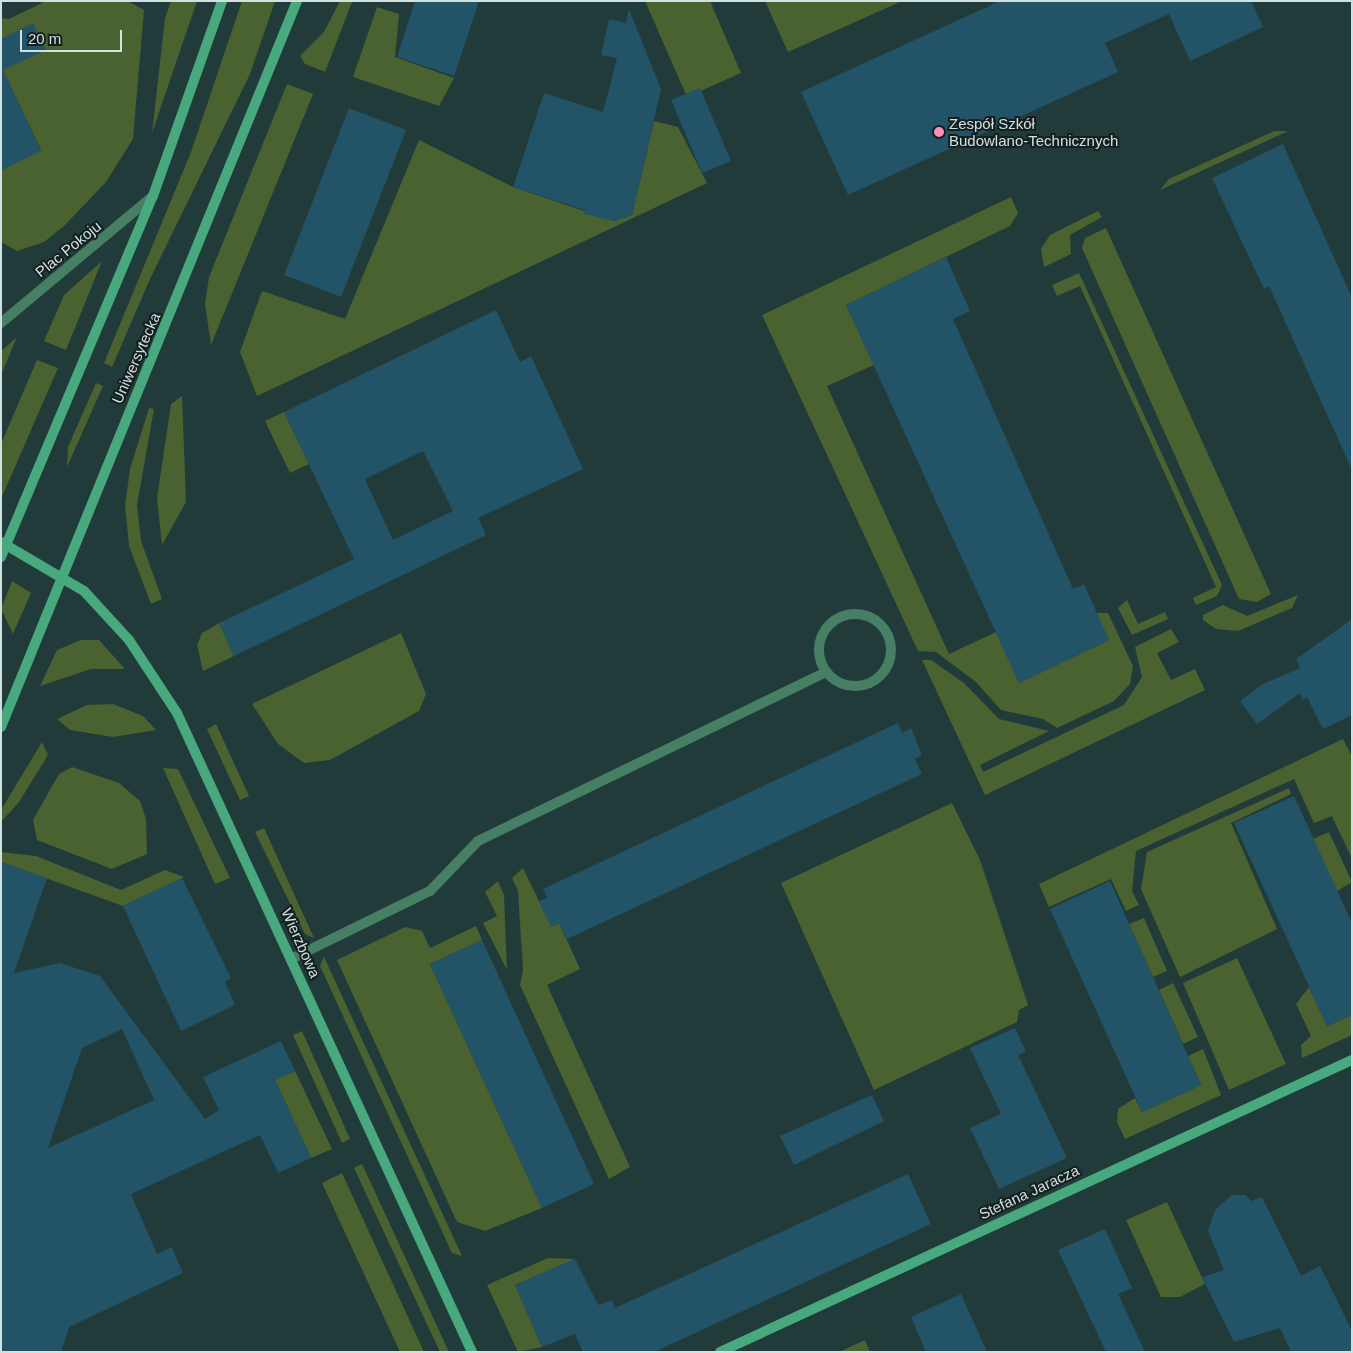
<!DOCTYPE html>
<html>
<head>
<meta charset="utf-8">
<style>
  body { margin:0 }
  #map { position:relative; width:1353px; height:1353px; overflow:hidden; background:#213b3b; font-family:Helvetica,sans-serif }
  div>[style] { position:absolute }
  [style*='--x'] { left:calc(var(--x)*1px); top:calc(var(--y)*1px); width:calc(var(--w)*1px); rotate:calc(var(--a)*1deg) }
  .green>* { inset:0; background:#4a6130 }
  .building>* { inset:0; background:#225367 }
  .street>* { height:10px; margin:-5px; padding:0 5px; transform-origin:5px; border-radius:5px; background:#477f65 }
  .street>.ring { margin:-5px; padding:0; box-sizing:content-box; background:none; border:10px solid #477f65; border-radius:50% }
  .secondary>* { height:10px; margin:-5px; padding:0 5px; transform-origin:5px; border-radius:5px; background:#48a87e }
  .dots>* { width:14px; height:14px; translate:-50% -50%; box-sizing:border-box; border:2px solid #14201f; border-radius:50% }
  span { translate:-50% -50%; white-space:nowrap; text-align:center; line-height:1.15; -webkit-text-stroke:4px #14201f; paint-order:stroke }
  .poi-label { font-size:15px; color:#d1e0e0 }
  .left { translate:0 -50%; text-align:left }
  .street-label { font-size:15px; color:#d1e0e0 }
  .frame { position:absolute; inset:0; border:2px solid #d1e0e0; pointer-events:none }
  .scale { position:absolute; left:20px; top:30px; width:102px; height:22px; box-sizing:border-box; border:2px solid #d1e0e0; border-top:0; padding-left:6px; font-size:15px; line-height:18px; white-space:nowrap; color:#d1e0e0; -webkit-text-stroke:4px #14201f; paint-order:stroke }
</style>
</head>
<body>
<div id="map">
  <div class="green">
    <i style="clip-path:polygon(46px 1px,128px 1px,144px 10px,133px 139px,106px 182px,65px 225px,44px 242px,17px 251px,1px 242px,1px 170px,41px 150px,1px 66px,1px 18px,9px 19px)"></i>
    <i style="clip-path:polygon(171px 1px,197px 1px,152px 133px,165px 18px)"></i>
    <i style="clip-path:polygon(242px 1px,275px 1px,250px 74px,150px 279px,112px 367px,104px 363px,191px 152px)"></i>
    <i style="clip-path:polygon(340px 1px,352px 2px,325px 72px,305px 64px,300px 56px,324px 32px)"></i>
    <i style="clip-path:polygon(645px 1px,710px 1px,741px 73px,687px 97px)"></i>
    <i style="clip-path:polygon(765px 1px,902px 1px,788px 52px)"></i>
    <i style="clip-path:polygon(377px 7px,399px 14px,395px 57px,454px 78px,439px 106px,353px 77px)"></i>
    <i style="clip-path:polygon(287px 84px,313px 94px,211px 345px,205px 304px,209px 277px)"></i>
    <i style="clip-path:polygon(654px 121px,678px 127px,707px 183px,257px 396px,240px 352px,262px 291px,345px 319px,419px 140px,513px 187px,614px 221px,632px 215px)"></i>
    <i style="clip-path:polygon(1274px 131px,1288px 131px,1160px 190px,1169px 179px)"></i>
    <i style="clip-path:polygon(1011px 197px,1018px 213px,1010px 226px,846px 305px,874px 365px,827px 386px,949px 654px,996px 632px,1019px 683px,1109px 640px,1096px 613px,1108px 613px,1133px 666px,1130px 684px,1114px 701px,1057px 728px,1043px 719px,1001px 710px,976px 682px,936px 652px,918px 651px,762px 315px)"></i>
    <i style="clip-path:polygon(1098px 211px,1102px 217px,1070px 235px,1071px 254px,1044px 267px,1041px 249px,1050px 235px)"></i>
    <i style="clip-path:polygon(1106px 228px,1271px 594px,1257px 602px,1239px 599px,1082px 248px,1085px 238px)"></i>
    <i style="clip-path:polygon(102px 261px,66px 350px,44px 341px,64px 295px)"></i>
    <i style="clip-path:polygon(1079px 273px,1222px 585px,1217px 596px,1196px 605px,1193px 598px,1216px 587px,1080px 286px,1057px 296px,1052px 285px)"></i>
    <i style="clip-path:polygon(17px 337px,1px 375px,1px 351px)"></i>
    <i style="clip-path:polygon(37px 360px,58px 368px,1px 499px,1px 444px)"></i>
    <i style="clip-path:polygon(96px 383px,103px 386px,67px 467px,68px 447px)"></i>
    <i style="clip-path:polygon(182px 396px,186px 502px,162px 545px,157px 498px,171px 404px)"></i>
    <i style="clip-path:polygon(149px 408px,154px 409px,137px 505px,141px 541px,162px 599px,151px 604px,129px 546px,125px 506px,130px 469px)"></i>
    <i style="clip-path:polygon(284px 412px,309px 464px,290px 473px,265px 421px)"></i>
    <i style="clip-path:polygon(12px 581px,31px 593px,13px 634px,1px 609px)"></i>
    <i style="clip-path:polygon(1298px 595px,1292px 608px,1238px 631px,1216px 629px,1203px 620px,1203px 615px,1223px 605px,1247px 616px)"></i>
    <i style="clip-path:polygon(1127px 600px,1138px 624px,1165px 612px,1168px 619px,1132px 635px,1118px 608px)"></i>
    <i style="clip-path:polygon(219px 623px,234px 656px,203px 671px,197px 645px,202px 633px)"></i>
    <i style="clip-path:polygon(1171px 629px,1179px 642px,1157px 653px,1171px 680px,1195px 669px,1205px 690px,985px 795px,922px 660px,931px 660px,964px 683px,999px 719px,1049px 731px,980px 765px,983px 772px,1124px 705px,1142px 677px,1135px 647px)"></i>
    <i style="clip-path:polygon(401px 633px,426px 694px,419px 711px,330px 760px,304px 763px,278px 744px,252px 704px)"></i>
    <i style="clip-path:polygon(81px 640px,99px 640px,125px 669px,91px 669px,40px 686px,57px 650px)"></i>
    <i style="clip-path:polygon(113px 704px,143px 716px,156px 730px,113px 737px,70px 730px,57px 719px,87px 705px)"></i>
    <i style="clip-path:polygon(216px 724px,249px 796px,240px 800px,207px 729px)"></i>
    <i style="clip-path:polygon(1343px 739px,1352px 757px,1352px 859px,1332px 816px,1314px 823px,1294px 779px,1136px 851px,1132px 891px,1139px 905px,1126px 911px,1111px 879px,1049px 907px,1039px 884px)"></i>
    <i style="clip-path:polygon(42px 742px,48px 755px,19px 802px,1px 822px,1px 810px)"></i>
    <i style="clip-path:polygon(72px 767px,119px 783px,140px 801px,146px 819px,147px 854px,112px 869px,37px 840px,33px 820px,59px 774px)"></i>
    <i style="clip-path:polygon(163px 768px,178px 769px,230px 878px,215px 884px)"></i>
    <i style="clip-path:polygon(1289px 788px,1291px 794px,1231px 823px,1277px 929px,1180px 977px,1141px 889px,1147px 852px)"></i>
    <i style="clip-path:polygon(952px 803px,980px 860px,1028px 1005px,1019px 1010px,1017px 1022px,874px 1090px,781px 883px)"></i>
    <i style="clip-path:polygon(264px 828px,314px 938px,305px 934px,255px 832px)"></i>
    <i style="clip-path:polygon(1329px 832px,1352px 882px,1337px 891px,1313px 839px)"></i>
    <i style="clip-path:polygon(1px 852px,36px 856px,121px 890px,165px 870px,184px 877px,123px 906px,1px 862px)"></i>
    <i style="clip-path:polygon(523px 868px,551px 926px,559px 923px,580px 969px,547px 985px,630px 1167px,609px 1179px,520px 985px,523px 970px,518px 891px,512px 878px)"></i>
    <i style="clip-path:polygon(498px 881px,504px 895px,507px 970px,483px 923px,497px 916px,485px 892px)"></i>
    <i style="clip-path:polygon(1144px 918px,1167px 971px,1153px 977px,1129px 924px)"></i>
    <i style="clip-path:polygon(476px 926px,482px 940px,430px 964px,542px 1208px,485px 1231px,457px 1222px,337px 960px,405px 927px,422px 931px,430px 948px)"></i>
    <i style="clip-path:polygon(324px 957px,462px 1256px,452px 1253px,320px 966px)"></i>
    <i style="clip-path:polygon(1237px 958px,1286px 1064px,1229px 1090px,1183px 983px)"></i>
    <i style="clip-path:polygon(1173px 983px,1198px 1037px,1183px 1044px,1159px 990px)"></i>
    <i style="clip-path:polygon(1309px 987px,1327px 1026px,1352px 1015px,1352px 1035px,1302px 1058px,1301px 1045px,1311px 1036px,1296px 1004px)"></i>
    <i style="clip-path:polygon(302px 1031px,350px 1139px,342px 1143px,293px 1035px)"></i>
    <i style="clip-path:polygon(1203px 1049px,1221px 1095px,1125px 1139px,1117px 1122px,1118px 1109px,1135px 1098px,1142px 1112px,1201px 1085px,1188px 1056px)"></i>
    <i style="clip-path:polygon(295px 1071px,332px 1149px,311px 1158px,275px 1080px)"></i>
    <i style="clip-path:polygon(362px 1164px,449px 1352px,440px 1352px,354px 1168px)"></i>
    <i style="clip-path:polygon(342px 1173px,424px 1352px,400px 1352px,322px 1183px)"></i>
    <i style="clip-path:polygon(1167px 1202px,1205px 1284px,1180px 1297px,1161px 1297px,1126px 1220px)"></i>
    <i style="clip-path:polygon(548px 1258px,575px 1259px,515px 1285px,542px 1347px,518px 1352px,487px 1285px)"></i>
    <i style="clip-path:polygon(865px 1340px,870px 1352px,839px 1352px)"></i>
  </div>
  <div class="building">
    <i style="clip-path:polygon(415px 1px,479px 1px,454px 76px,397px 57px)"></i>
    <i style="clip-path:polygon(1000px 1px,1251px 1px,1263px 27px,1190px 61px,1169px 14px,1105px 43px,1118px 72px,848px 195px,801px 92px)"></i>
    <i style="clip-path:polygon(629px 9px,661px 89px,632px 215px,614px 221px,584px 214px,585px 210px,513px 187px,544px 93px,603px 112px,617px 58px,601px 55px,609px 19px,626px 23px)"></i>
    <i style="clip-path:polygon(33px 23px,46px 50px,3px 70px,41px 151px,1px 170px,1px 39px)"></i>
    <i style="clip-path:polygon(700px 88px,731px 161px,702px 173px,671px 100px)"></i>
    <i style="clip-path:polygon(349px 108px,406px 130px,341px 297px,284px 275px)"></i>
    <i style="clip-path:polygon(1283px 144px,1352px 298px,1352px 470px,1269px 286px,1264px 289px,1212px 178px)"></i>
    <i style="clip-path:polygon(946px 257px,970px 311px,953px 319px,1073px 589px,1084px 584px,1109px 640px,1019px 683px,846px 305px)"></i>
    <i style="clip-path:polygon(evenodd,496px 310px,520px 362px,531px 356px,583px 469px,478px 518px,486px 535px,234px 656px,219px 623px,354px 559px,284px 412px,496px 310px,423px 451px,453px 511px,393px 540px,365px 479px,423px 451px)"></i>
    <i style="clip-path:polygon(1352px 619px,1352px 715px,1323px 729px,1307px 697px,1303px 700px,1300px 693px,1257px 724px,1240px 701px,1263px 684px,1300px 668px,1296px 659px)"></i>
    <i style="clip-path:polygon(898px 723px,902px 733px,911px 728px,922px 755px,915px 759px,922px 774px,567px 939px,559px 923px,551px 927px,539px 901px,547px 898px,543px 889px)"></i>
    <i style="clip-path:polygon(1294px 796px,1352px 923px,1352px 1015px,1327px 1026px,1234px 823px)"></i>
    <i style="clip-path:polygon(evenodd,1px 862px,47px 878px,14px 973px,60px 963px,100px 976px,205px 1119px,219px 1110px,203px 1077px,281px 1041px,295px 1071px,275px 1080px,311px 1158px,278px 1173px,260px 1135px,131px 1194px,157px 1254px,172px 1247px,183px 1273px,69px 1327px,61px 1352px,1px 1352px,1px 862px,122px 1029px,154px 1100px,48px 1148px,82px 1048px,122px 1029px)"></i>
    <i style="clip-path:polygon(182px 878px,231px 978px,225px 982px,235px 1005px,181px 1031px,123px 906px)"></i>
    <i style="clip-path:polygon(1110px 881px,1201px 1085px,1142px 1112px,1050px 909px)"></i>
    <i style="clip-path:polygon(482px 940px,594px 1184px,542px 1208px,430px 964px)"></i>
    <i style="clip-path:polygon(1015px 1028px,1026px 1052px,1018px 1055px,1067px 1158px,999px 1189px,970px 1128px,1001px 1114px,970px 1048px)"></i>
    <i style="clip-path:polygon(872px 1095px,884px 1121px,794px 1165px,780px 1136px)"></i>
    <i style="clip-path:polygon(908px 1174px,931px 1224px,654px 1352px,583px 1352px,575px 1334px,542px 1347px,515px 1285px,575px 1259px,598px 1305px,612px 1300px,615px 1308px)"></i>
    <i style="clip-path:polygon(1232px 1195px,1246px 1195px,1251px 1201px,1262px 1197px,1301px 1276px,1320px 1266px,1352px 1331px,1352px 1352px,1291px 1352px,1280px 1328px,1234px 1342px,1202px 1277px,1224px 1270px,1208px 1231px,1215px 1210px)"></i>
    <i style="clip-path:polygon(1105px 1229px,1132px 1288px,1118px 1294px,1145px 1352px,1106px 1352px,1058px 1250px)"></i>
    <i style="clip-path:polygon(961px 1294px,987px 1352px,926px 1352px,911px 1317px)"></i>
  </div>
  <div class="street">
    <i style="--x:1;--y:323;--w:198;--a:-39.9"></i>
    <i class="ring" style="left:819px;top:614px;width:62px;height:62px"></i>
    <i style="--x:291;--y:959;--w:155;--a:-26.1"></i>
    <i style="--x:430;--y:891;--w:69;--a:-46.2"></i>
    <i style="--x:478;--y:841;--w:387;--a:-25.9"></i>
  </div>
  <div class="secondary">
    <i style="--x:1;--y:542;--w:96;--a:30.6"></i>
    <i style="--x:84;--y:591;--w:67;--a:47.4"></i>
    <i style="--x:129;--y:640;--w:87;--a:56.7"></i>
    <i style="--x:177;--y:713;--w:704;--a:65.22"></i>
    <i style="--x:1;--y:557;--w:392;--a:-67.2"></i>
    <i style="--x:153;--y:196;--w:207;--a:-70.5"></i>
    <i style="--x:1;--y:727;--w:784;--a:-67.82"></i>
    <i style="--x:720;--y:1352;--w:696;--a:-24.8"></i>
  </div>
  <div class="dots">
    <i style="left:939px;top:132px;background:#ff8eb9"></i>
  </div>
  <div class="poi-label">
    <span class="left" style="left:949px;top:132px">Zespół Szkół<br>Budowlano-Technicznych</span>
  </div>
  <div class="street-label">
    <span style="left:68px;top:249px;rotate:-39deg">Plac Pokoju</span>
    <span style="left:136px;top:358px;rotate:-66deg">Uniwersytecka</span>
    <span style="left:301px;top:943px;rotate:66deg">Wierzbowa</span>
    <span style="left:1029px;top:1192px;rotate:-25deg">Stefana Jaracza</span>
  </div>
  <div class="frame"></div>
  <div class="scale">20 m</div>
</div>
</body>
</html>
